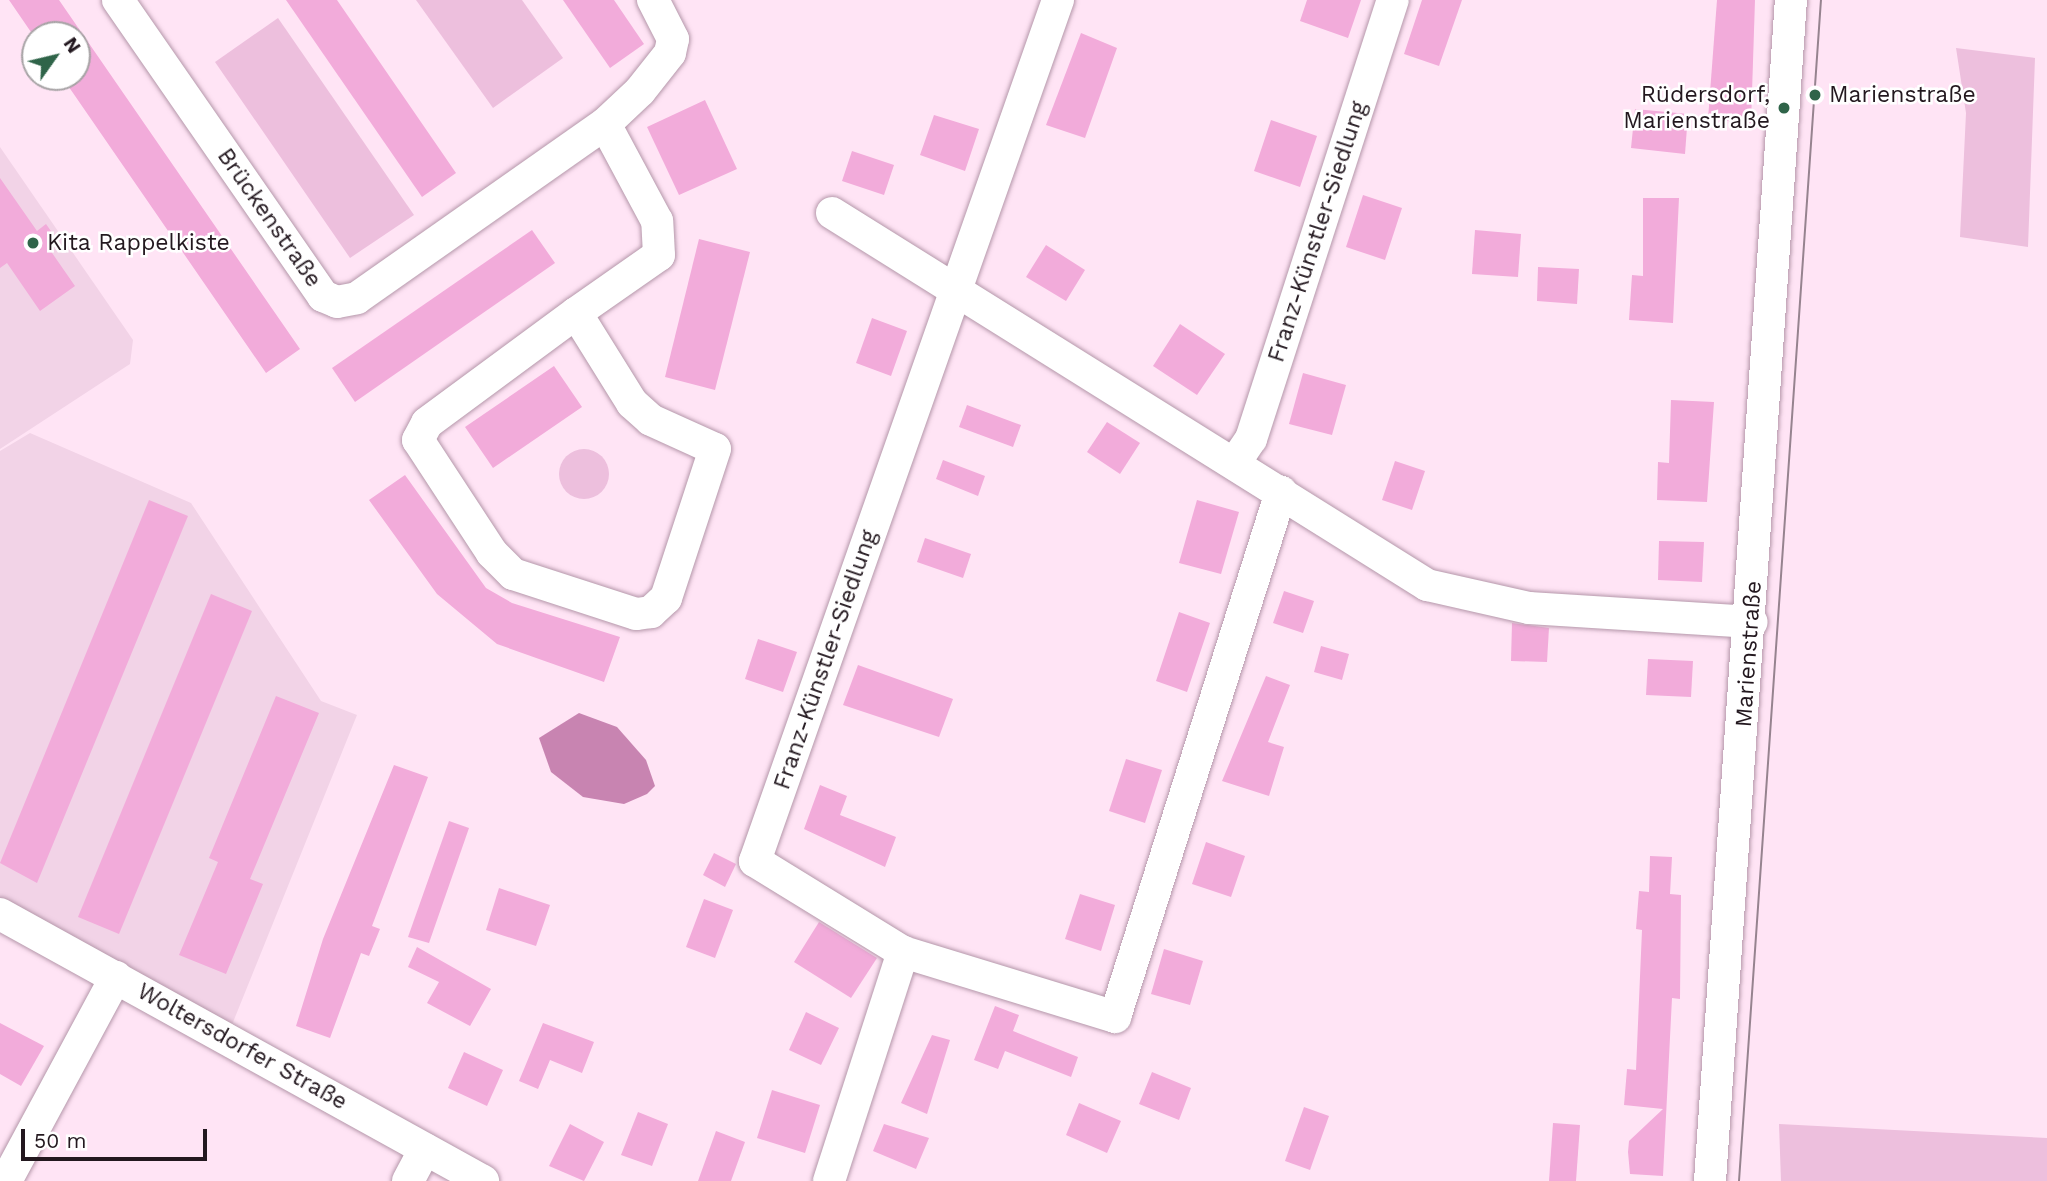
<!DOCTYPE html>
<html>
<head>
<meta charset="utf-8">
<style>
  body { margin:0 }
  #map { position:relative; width:2047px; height:1181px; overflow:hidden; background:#ffe4f5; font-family:"Work Sans",sans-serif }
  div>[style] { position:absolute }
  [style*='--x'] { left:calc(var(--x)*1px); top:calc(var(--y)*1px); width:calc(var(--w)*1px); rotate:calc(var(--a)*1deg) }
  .built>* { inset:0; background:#f2d3e7 }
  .green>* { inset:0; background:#edbfdd }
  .round { border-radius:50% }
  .water>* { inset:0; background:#c884b1 }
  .building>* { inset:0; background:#f2abda }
  .roads { filter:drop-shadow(0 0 2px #b597aa) drop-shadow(0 0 2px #b597aa) }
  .minor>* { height:32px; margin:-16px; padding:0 16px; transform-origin:16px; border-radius:16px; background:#fff }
  .tram>* { height:2px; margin:-1px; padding:0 1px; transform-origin:1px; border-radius:1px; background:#96838f }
  .dots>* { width:19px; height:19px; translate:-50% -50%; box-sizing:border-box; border:4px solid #fff; border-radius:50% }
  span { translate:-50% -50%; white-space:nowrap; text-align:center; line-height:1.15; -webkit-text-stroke:5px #fff; paint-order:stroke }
  .poi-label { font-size:23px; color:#23181f }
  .right { translate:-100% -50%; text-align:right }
  .left { translate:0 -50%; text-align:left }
  .street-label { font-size:23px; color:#23181f }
  .north { position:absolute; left:21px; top:21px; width:70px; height:70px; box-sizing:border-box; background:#fff; border:2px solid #a7a3a5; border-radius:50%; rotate:56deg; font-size:19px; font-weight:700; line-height:28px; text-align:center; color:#23181f }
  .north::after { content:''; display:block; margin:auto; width:24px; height:32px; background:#2f6449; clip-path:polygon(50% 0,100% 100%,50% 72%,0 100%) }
  .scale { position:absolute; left:21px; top:1129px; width:186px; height:32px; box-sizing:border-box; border:4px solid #23181f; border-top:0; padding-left:9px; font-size:21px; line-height:24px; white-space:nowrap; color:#23181f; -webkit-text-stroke:5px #fff; paint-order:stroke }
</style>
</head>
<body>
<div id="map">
  <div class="built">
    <i style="clip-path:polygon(0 147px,133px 340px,130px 364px,0 449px)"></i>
    <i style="clip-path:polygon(30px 433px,191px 503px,321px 701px,357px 715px,223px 1047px,0 923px,0 451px)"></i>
  </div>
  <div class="green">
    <i style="clip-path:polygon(416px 0,522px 0,563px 58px,493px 108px)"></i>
    <i style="clip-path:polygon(278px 18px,414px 215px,350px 258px,215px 62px)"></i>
    <i style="clip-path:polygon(1956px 48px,2035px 58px,2028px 247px,1960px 237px,1966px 113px)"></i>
    <i class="round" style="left:559px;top:449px;width:50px;height:50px"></i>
    <i style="clip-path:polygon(1779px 1124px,2047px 1138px,2047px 1181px,1781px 1181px)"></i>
  </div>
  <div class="water">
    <i style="clip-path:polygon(579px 713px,617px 727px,646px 760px,655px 786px,647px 794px,624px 804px,583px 797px,551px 772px,539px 738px)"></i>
  </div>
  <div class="building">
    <i style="clip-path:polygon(9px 0,59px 0,300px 349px,266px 373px,62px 77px,77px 77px,77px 35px,33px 35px)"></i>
    <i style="clip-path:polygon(286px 0,337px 0,456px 173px,422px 197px)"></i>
    <i style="clip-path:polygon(563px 0,614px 0,644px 44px,610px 68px)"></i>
    <i style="clip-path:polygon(1307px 0,1361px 0,1348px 38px,1300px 21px)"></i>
    <i style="clip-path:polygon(1422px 0,1462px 0,1439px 66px,1404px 54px)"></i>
    <i style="clip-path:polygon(1717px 0,1755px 0,1751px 123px,1708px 119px)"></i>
    <i style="clip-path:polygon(1081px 33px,1117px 48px,1085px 138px,1046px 125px)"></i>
    <i style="clip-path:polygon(705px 100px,737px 169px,679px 195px,647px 127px)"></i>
    <i style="clip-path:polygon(1635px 109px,1688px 114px,1685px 154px,1631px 148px)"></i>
    <i style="clip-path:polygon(934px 115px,979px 129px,965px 171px,920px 155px)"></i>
    <i style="clip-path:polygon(1271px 120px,1317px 136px,1300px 187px,1254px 171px)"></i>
    <i style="clip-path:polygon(852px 151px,894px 165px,884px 195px,842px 181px)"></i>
    <i style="clip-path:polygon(0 178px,37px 231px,46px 224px,60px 244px,50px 250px,75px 286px,40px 311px,7px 263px,0 268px)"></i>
    <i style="clip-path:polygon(1363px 195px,1402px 208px,1385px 260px,1346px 247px)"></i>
    <i style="clip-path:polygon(1643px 198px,1679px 198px,1673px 323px,1629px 320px,1632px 275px,1643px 276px)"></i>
    <i style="clip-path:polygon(532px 230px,555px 263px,355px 402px,332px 368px)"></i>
    <i style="clip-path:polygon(1475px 230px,1521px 234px,1518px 277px,1472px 274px)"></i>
    <i style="clip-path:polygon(699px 239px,750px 252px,715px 390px,665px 377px)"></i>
    <i style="clip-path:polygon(1046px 245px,1085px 270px,1066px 301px,1026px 277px)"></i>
    <i style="clip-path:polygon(1538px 267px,1579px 269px,1577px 304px,1537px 301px)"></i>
    <i style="clip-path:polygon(872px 318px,907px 331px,891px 376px,856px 363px)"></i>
    <i style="clip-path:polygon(1180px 324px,1225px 354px,1197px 395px,1153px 366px)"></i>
    <i style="clip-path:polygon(554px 366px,582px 407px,493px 468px,465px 427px)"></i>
    <i style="clip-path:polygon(1303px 373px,1346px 385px,1332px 435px,1289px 424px)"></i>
    <i style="clip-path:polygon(1671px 400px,1714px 402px,1707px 502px,1657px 500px,1658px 462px,1669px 463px)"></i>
    <i style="clip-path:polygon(967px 405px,1021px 425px,1013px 447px,959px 427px)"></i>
    <i style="clip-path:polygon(1107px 422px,1140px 443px,1120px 474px,1087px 452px)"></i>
    <i style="clip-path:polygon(943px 460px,985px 476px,978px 496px,936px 479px)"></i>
    <i style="clip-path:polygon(1395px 461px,1425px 471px,1412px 510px,1382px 500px)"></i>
    <i style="clip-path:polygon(405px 475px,486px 588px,512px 603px,620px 637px,604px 682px,497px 644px,437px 594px,369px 500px)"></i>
    <i style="clip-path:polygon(149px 500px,188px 516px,37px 883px,0 863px)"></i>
    <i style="clip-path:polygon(1197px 500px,1239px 512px,1221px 574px,1179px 563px)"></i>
    <i style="clip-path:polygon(925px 538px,971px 554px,963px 578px,917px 562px)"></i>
    <i style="clip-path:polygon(1659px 541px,1704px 542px,1702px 582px,1658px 580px)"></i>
    <i style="clip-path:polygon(1284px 591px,1314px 601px,1303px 633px,1273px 623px)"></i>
    <i style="clip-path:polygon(211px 594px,252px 611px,119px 934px,78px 917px)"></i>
    <i style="clip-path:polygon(1179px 612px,1210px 623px,1187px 692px,1156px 681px)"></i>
    <i style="clip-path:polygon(1512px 623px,1549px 628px,1547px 662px,1511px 661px)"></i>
    <i style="clip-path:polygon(758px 639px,797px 652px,783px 692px,745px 679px)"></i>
    <i style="clip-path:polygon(1321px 646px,1349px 654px,1342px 680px,1314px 672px)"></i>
    <i style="clip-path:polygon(1648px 659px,1693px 661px,1691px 697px,1646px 695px)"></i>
    <i style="clip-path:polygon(858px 665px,953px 699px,939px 737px,843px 705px)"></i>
    <i style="clip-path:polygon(1266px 676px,1290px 685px,1268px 742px,1284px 747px,1269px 796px,1222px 781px)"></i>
    <i style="clip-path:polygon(276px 696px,319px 713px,250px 879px,263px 884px,226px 974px,179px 955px,218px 862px,209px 858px)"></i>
    <i style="clip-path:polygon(1126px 759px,1162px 770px,1145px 823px,1109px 811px)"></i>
    <i style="clip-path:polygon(394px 765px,428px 777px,372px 926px,380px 929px,369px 956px,361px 953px,330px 1038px,296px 1026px,323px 939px)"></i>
    <i style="clip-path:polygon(820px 785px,847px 796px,840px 815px,896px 837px,885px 867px,804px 829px)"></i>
    <i style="clip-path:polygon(449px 821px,469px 828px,429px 943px,408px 937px)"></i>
    <i style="clip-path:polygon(1206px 842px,1245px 856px,1231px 897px,1192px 884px)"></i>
    <i style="clip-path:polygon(714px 853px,736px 864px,725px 887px,703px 875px)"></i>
    <i style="clip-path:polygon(1650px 856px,1672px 857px,1670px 894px,1681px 895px,1680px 999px,1672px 998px,1663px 1176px,1630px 1174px,1628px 1152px,1629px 1141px,1663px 1109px,1624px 1105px,1627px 1069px,1636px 1070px,1642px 930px,1636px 929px,1639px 891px,1649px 892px)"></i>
    <i style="clip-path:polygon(499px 888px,550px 905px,536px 946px,486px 930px)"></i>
    <i style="clip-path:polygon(1080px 894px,1115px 905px,1101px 951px,1065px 939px)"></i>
    <i style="clip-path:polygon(704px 899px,733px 910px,715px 958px,686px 947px)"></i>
    <i style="clip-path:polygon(819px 922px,877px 958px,851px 998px,794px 962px)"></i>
    <i style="clip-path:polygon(417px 947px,491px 989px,470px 1026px,427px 1003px,439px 982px,408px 967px)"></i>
    <i style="clip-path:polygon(1164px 949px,1203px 961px,1190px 1005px,1151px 994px)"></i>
    <i style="clip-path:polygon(995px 1006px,1019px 1015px,1013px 1031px,1078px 1057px,1071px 1077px,1005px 1051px,998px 1069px,974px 1060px)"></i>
    <i style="clip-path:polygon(806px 1012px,839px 1028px,821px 1065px,789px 1050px)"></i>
    <i style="clip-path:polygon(0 1023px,44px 1046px,21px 1086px,0 1074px)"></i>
    <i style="clip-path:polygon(543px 1023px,594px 1042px,582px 1073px,550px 1060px,538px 1089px,519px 1081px)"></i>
    <i style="clip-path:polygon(932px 1035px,950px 1040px,927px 1114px,901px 1103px)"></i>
    <i style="clip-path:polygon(464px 1052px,503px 1070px,487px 1106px,448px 1088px)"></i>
    <i style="clip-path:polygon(1152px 1072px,1191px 1088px,1179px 1120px,1139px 1104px)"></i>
    <i style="clip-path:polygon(772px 1090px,820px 1105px,805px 1153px,757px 1138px)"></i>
    <i style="clip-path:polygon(1079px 1103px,1121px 1121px,1107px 1153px,1066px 1135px)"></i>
    <i style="clip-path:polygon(1304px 1107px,1329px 1116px,1310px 1170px,1285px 1161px)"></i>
    <i style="clip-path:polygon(638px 1112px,668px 1124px,652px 1166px,621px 1155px)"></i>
    <i style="clip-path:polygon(1553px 1123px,1580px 1125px,1576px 1181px,1549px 1181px)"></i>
    <i style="clip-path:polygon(570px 1124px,604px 1142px,584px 1181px,549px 1166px)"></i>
    <i style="clip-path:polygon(884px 1124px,929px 1138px,916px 1169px,873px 1151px)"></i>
    <i style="clip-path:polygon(716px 1131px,745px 1142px,731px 1181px,698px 1181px)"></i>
  </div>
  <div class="roads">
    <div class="minor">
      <i style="--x:118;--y:0;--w:360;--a:55.3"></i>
      <i style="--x:323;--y:296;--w:15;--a:23"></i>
      <i style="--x:337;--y:302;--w:20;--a:-11"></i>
      <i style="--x:357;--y:298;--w:303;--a:-35.1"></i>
      <i style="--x:605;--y:124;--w:48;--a:-43.3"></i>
      <i style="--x:640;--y:91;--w:48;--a:-51.7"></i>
      <i style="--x:670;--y:53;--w:14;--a:-78"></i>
      <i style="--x:673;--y:39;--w:44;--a:-117.1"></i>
      <i style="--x:1058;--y:0;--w:913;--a:109.39"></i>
      <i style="--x:755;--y:861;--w:174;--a:31.6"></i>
      <i style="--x:903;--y:952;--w:222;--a:17"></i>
      <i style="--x:1115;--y:1017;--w:551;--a:-72.45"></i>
      <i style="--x:832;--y:213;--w:702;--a:32.01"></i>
      <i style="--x:1427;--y:585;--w:105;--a:12.7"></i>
      <i style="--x:1529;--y:608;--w:223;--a:3.6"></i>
      <i style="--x:576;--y:313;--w:106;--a:58.1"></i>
      <i style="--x:632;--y:403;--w:25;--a:42"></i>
      <i style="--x:651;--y:420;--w:70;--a:24.4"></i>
      <i style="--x:715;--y:449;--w:157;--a:108.2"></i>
      <i style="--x:666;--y:598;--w:21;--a:137"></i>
      <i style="--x:651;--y:612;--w:15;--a:172"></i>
      <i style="--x:636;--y:614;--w:129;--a:-162"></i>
      <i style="--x:513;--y:574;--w:30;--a:-135"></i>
      <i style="--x:492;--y:553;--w:135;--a:-123.2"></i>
      <i style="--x:418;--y:440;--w:19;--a:-62"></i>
      <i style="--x:427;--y:423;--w:185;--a:-36.4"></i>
      <i style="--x:576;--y:313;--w:101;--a:-34.9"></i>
      <i style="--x:659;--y:255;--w:34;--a:-93"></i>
      <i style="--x:657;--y:221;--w:110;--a:-118.2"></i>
      <i style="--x:1236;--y:461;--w:27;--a:-56"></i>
      <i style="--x:1251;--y:439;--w:461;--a:-72.1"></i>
      <i style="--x:0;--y:914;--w:552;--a:28.93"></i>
      <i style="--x:6;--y:1181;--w:232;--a:-61.7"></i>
      <i style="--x:408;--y:1181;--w:36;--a:-62"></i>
      <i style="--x:829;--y:1181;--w:241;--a:-72.1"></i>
      <i style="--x:1710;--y:1181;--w:1184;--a:-86.08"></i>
    </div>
  </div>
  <div class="tram">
    <i style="--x:1739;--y:1181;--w:1184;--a:-86.03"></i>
  </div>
  <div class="dots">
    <i style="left:1815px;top:95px;background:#2f6449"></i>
    <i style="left:1784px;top:108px;background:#2f6449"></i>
    <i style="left:33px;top:243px;background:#2f6449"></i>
  </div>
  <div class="poi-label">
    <span class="right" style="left:1770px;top:108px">Rüdersdorf,<br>Marienstraße</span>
    <span class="left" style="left:1829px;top:95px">Marienstraße</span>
    <span class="left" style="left:47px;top:243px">Kita Rappelkiste</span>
  </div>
  <div class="street-label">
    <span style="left:269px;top:218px;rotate:55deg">Brückenstraße</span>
    <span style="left:1318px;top:232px;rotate:-72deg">Franz-Künstler-Siedlung</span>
    <span style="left:1749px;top:654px;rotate:-86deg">Marienstraße</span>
    <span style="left:826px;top:660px;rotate:-71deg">Franz-Künstler-Siedlung</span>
    <span style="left:242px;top:1047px;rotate:29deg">Woltersdorfer Straße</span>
  </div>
  <div class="north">N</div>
  <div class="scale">50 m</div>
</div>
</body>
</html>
